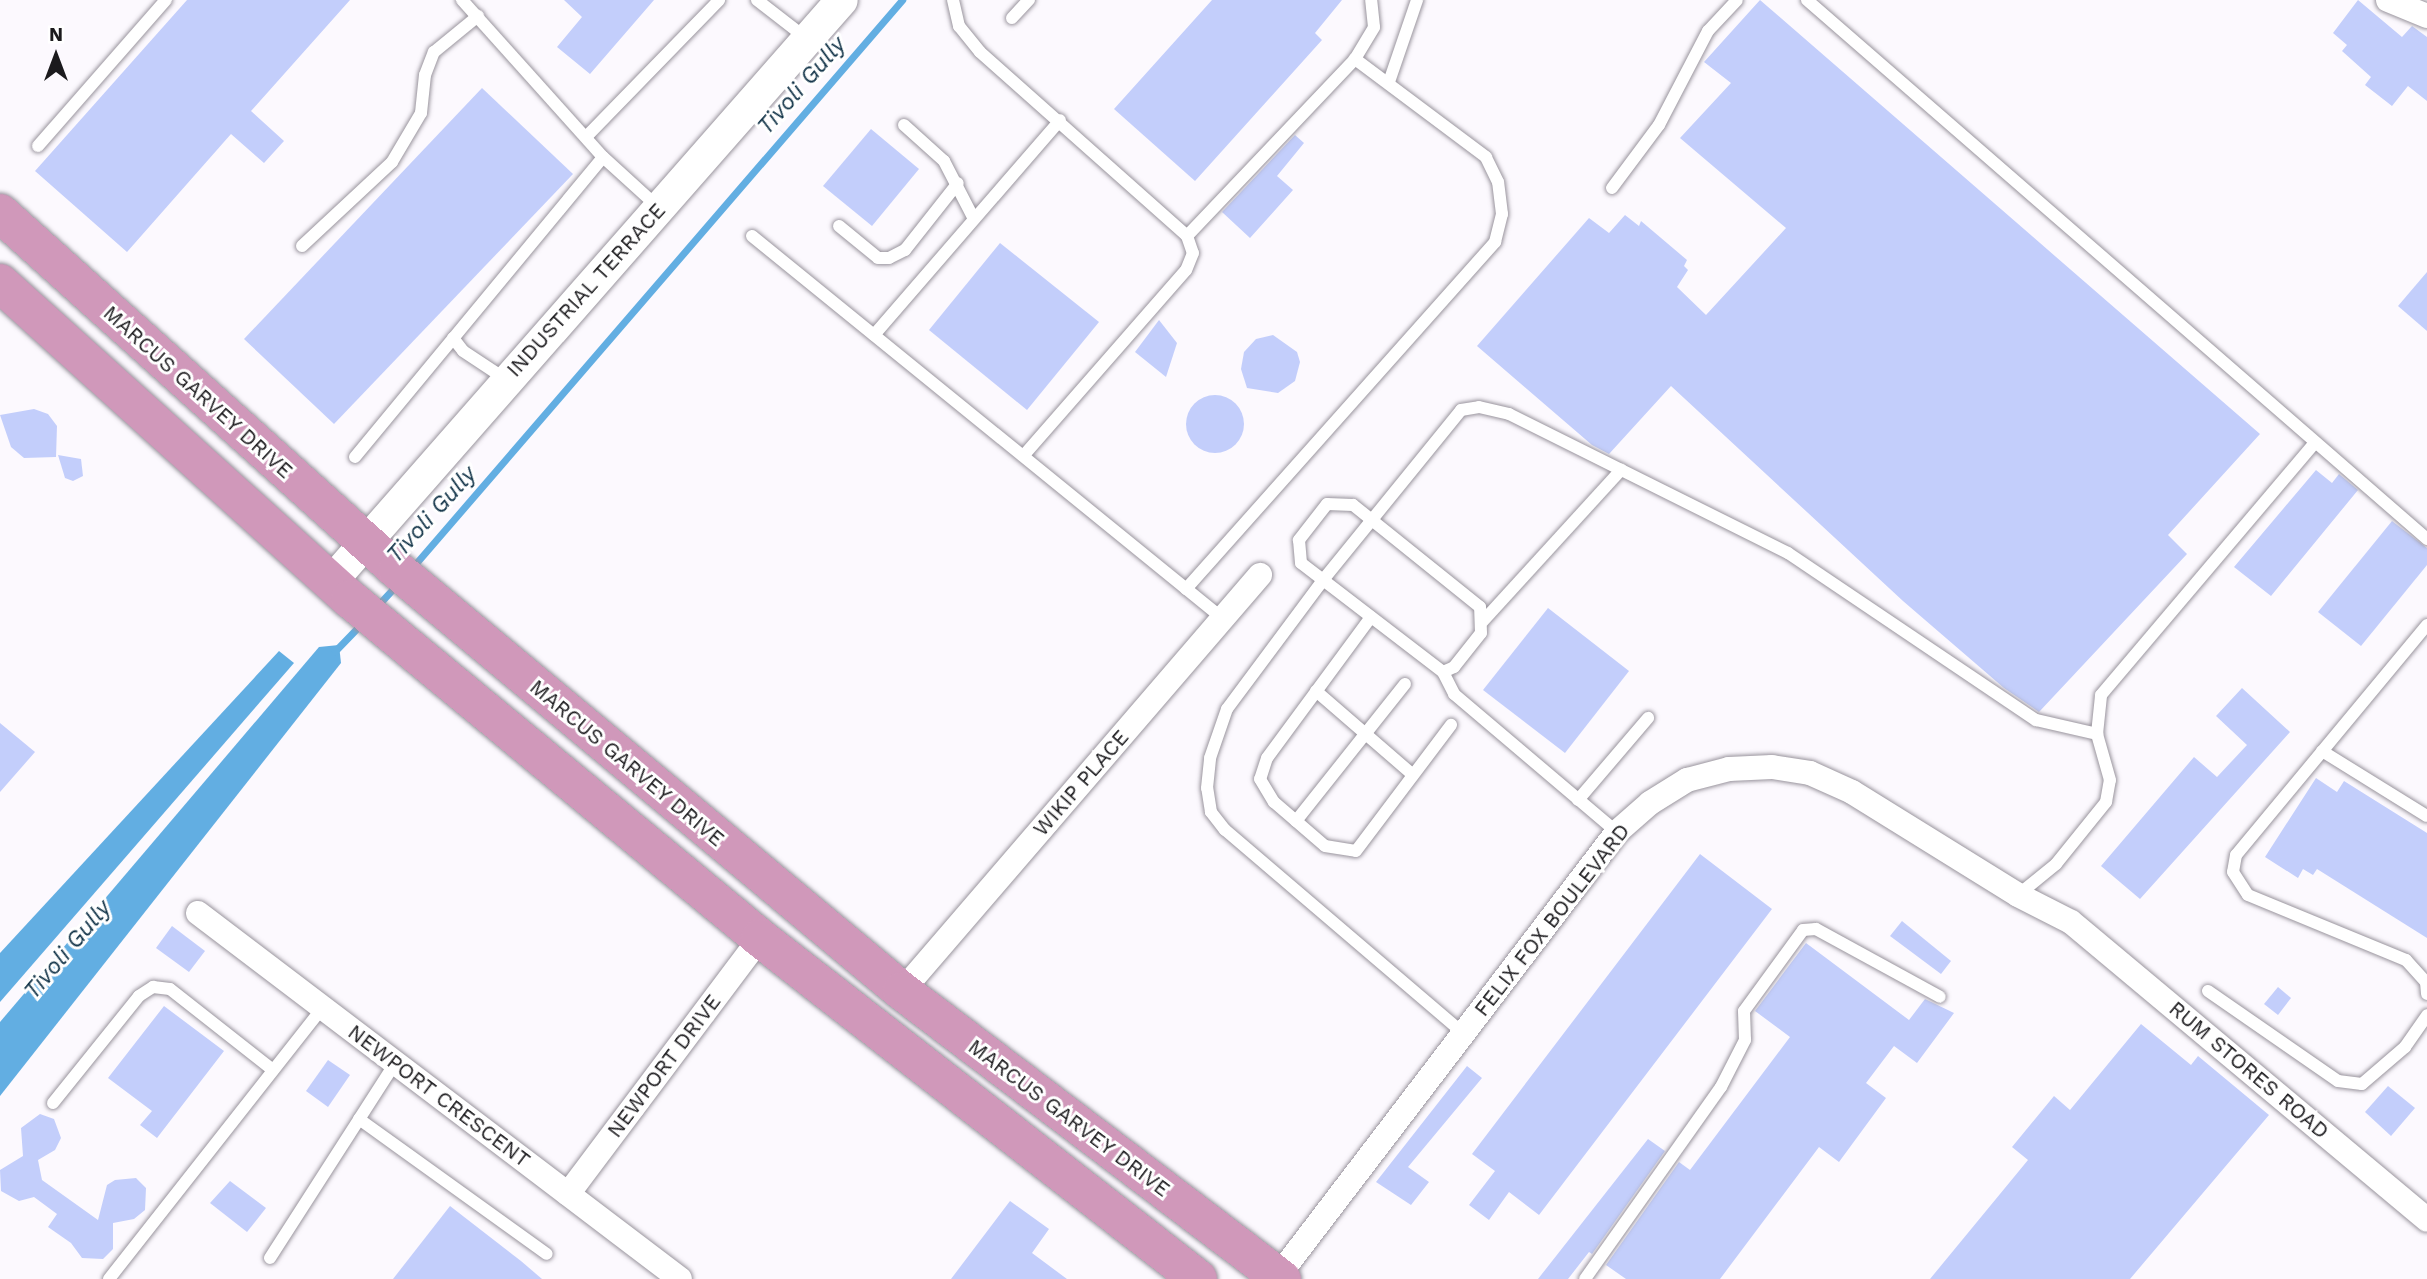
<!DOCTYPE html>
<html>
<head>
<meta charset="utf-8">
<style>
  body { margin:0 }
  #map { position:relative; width:2427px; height:1279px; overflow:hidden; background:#fcf9fe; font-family:"Work Sans",sans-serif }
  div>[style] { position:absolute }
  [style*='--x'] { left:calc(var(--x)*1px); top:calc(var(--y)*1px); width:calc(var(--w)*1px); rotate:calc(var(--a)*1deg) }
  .water>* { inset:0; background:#62aee2 }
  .stream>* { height:7px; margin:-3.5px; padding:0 3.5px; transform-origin:3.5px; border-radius:3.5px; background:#62aee2 }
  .building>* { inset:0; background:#c3cefb }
  .round { border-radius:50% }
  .roads { filter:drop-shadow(0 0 2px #99949d) drop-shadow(0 0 2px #99949d) }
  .service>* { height:12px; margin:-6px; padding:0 6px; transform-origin:6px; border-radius:6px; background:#fff }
  .minor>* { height:24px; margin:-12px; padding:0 12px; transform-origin:12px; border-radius:12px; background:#fff }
  .tertiary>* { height:32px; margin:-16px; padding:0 16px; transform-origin:16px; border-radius:16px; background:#fff }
  .trunk>* { height:38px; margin:-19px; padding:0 19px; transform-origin:19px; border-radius:19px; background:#d098ba }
  span { translate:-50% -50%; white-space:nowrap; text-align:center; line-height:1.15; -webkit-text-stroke:6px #fff; paint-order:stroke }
  .street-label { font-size:21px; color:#1b1a1d }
  .water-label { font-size:23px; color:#0f3146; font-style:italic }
  .north { position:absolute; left:21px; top:21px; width:70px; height:70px; -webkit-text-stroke:5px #fff; paint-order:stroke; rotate:0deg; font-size:19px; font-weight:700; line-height:28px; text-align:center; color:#1b1a1d }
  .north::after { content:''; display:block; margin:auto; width:24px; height:32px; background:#1b1a1d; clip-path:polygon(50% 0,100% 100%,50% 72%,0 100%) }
</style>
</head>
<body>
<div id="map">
  <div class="water">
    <i style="clip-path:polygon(339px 645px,341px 663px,0 1096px,0 1022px,319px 647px)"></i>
    <i style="clip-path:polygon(279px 651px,294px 663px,0 1002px,0 953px)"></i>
  </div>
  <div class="stream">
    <i style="--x:411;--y:569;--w:752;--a:-49.21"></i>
    <i style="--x:378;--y:605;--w:26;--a:-47"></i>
    <i style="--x:335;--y:651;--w:40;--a:-46"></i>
  </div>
  <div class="building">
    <i style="clip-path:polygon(187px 0,350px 0,251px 111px,284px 141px,264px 163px,231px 134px,127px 252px,35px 171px)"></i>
    <i style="clip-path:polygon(564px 0,654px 0,590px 74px,557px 47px,582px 17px)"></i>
    <i style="clip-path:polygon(1212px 0,1342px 0,1315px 33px,1322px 40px,1195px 181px,1114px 109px)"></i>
    <i style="clip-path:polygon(1760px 0,2260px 434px,2168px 535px,2187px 554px,2039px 712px,2004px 688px,1903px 601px,1671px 386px,1609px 454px,1592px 445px,1477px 346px,1589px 218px,1609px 233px,1625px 215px,1639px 226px,1641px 221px,1687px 260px,1684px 266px,1688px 270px,1677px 287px,1706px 315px,1786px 228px,1680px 138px,1731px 83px,1704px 62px)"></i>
    <i style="clip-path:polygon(2358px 0,2402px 37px,2412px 26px,2427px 37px,2427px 101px,2408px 86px,2392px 106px,2365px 85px,2371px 77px,2342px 51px,2347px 45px,2333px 33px)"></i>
    <i style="clip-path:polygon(482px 88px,573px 174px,334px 424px,244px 339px)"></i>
    <i style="clip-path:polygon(871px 129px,919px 169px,872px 226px,823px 186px)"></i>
    <i style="clip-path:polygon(1295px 135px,1304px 143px,1277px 176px,1293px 190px,1250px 238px,1222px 212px)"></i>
    <i style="clip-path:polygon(1000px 243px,1099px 322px,1027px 410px,929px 330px)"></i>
    <i style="clip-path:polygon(2427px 272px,2427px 331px,2398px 306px)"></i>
    <i style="clip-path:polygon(1159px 320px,1177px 343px,1166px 377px,1135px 352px)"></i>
    <i style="clip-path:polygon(1273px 335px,1297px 352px,1300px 362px,1295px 381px,1278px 393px,1247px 388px,1241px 369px,1244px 352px,1256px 339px)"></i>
    <i class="round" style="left:1186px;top:395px;width:58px;height:58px"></i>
    <i style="clip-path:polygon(34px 409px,48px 414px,57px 426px,56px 457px,24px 458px,11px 447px,0 415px)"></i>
    <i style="clip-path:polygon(58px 455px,81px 459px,83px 476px,73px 481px,65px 478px)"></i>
    <i style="clip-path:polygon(2316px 470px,2332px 483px,2339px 474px,2358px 490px,2271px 596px,2234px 567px)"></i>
    <i style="clip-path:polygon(2392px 521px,2427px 548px,2427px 565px,2361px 646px,2318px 612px)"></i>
    <i style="clip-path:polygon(1548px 608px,1629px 671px,1565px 753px,1483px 690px)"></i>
    <i style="clip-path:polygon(2242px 688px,2290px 732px,2140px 899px,2101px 866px,2194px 757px,2217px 777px,2247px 745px,2216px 716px)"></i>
    <i style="clip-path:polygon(0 723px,35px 752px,0 792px)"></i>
    <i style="clip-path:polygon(2316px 778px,2337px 792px,2344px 781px,2427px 833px,2427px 938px,2317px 869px,2313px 875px,2303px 869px,2298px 878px,2265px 857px)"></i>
    <i style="clip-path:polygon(1700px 854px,1772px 909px,1539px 1215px,1509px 1192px,1489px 1220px,1469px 1205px,1495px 1171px,1472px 1154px)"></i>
    <i style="clip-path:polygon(1902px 921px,1951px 961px,1941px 974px,1890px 936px)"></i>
    <i style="clip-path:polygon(172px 926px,205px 951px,189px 972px,156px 948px)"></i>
    <i style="clip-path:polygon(1806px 943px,1909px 1020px,1925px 999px,1954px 1013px,1917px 1063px,1894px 1046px,1866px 1083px,1886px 1098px,1839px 1162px,1819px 1147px,1720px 1279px,1626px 1279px,1606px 1265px,1679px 1162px,1690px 1170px,1790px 1037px,1755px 1011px)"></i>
    <i style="clip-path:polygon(2278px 987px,2291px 998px,2278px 1015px,2264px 1004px)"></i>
    <i style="clip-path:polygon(164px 1006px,224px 1051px,157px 1138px,140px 1125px,152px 1111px,108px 1078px)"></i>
    <i style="clip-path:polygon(2141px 1024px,2191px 1065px,2198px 1056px,2269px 1115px,2130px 1279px,1930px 1279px,2028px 1160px,2012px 1147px,2054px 1096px,2070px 1110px)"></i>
    <i style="clip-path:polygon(328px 1060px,350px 1075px,328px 1107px,306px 1091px)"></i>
    <i style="clip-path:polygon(1467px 1066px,1482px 1078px,1408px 1167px,1429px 1182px,1411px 1205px,1376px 1182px)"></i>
    <i style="clip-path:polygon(2388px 1086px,2415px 1108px,2391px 1136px,2365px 1112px)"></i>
    <i style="clip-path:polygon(40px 1114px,54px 1119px,61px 1138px,55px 1150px,38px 1160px,42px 1180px,98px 1220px,107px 1185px,115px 1180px,136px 1178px,146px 1188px,145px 1210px,134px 1219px,113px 1223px,113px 1249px,103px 1259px,82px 1258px,71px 1243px,48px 1227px,57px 1214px,34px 1197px,19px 1201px,1px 1191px,0 1170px,23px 1156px,21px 1128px)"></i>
    <i style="clip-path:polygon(1648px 1139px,1665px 1151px,1592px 1254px,1589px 1252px,1568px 1279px,1538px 1279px)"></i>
    <i style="clip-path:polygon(230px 1181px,266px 1208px,247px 1232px,210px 1203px)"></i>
    <i style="clip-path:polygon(1010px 1201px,1049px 1229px,1032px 1253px,1067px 1279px,951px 1279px)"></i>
    <i style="clip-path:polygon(450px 1206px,521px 1261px,542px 1279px,393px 1279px)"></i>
  </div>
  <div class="roads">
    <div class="service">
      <i style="--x:462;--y:0;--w:211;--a:48.1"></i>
      <i style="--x:603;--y:157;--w:76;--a:42.3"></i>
      <i style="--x:757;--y:0;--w:62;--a:37.8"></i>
      <i style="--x:953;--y:0;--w:27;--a:77"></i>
      <i style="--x:959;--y:26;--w:33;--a:51"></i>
      <i style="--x:980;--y:52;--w:277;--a:41.6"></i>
      <i style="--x:1187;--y:236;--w:18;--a:71"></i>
      <i style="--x:1193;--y:253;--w:18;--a:112"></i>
      <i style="--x:1186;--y:270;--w:247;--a:131.2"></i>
      <i style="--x:1807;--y:0;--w:822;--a:41"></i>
      <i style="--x:1012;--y:18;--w:25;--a:-47"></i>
      <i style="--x:1389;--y:82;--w:87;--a:-71.1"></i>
      <i style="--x:904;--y:125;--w:54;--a:42"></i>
      <i style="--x:944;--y:161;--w:65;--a:62.7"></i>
      <i style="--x:586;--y:137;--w:191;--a:-45.8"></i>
      <i style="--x:38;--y:146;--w:194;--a:-48.8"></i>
      <i style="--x:1612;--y:188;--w:79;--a:-53.3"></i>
      <i style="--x:1659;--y:125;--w:106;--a:-62.5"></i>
      <i style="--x:1708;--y:31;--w:42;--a:-46.9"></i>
      <i style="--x:839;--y:226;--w:50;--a:39.4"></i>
      <i style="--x:878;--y:258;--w:11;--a:0"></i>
      <i style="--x:889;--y:258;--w:18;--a:-27"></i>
      <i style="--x:905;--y:250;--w:85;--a:-51.7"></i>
      <i style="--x:752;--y:236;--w:606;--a:39.1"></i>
      <i style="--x:1187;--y:236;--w:244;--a:-46.5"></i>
      <i style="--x:1355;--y:59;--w:37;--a:-59"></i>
      <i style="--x:1374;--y:27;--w:27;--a:-96"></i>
      <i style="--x:302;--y:246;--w:123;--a:-43"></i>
      <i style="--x:392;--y:162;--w:57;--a:-59.4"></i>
      <i style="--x:421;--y:113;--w:38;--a:-84"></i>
      <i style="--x:425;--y:75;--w:25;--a:-69"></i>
      <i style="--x:434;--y:52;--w:57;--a:-39.3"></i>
      <i style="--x:874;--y:335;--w:284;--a:-49.1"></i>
      <i style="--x:453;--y:338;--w:16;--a:52"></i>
      <i style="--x:463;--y:351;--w:53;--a:33.4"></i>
      <i style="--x:355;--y:457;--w:389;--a:-50.4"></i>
      <i style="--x:1186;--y:589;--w:465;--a:-48.3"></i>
      <i style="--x:1495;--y:242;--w:29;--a:-76"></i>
      <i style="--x:1502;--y:214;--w:32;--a:-97"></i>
      <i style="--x:1498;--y:182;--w:28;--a:-116"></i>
      <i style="--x:1486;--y:157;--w:164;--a:-143.2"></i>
      <i style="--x:1371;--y:617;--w:175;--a:126.4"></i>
      <i style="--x:1267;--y:758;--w:22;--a:108"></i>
      <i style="--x:1260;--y:779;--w:27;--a:59"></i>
      <i style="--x:1274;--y:802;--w:67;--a:40.8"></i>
      <i style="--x:1325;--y:846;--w:31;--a:9"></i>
      <i style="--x:1356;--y:851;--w:158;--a:-53"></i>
      <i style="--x:1483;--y:621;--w:205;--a:-47.6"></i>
      <i style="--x:2427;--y:625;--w:299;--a:129.7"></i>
      <i style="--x:2236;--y:855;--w:17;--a:100"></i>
      <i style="--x:2233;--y:872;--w:27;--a:57"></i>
      <i style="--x:2248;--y:895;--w:171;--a:22.4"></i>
      <i style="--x:2406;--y:960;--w:30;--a:48"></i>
      <i style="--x:2426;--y:982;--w:12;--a:85"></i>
      <i style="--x:1443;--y:672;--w:12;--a:-24"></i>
      <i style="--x:1454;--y:667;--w:43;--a:-51.5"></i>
      <i style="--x:1481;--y:633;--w:26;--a:-92"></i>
      <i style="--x:1480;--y:607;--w:163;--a:-141.2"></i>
      <i style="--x:1353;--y:505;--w:26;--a:-178"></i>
      <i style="--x:1327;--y:504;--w:46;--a:127.9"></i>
      <i style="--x:1299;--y:540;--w:23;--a:85"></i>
      <i style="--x:1301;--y:563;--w:179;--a:37.5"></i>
      <i style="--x:1443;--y:672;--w:25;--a:63"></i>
      <i style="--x:1454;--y:694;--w:214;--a:40.3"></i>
      <i style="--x:1316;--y:691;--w:128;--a:40.9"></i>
      <i style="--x:2322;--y:751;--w:123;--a:31.8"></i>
      <i style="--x:1578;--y:800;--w:108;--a:-49.5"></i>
      <i style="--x:1296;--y:821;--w:175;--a:-51.5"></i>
      <i style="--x:2018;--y:895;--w:49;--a:-39.2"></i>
      <i style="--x:2056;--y:864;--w:80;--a:-51.1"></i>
      <i style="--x:2106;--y:802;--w:22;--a:-80"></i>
      <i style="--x:2110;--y:780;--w:48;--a:-105.8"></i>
      <i style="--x:2097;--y:734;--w:39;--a:-84"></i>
      <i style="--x:2101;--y:695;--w:331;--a:-49.7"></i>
      <i style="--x:2208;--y:991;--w:158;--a:34.7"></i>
      <i style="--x:2338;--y:1081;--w:24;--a:7"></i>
      <i style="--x:2362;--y:1084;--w:57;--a:-40.7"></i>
      <i style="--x:2405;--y:1047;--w:39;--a:-55"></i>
      <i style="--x:1463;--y:1033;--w:313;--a:-139.5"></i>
      <i style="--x:1225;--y:830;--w:23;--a:-128"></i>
      <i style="--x:1211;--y:812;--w:24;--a:-99"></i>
      <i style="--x:1207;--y:788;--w:30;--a:-84"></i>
      <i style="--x:1210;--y:758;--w:52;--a:-70.9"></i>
      <i style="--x:1227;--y:709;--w:161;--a:-53.3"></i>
      <i style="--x:1323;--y:580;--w:219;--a:-50.9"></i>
      <i style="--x:1461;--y:410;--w:18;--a:-9"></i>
      <i style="--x:1479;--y:407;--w:31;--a:13"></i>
      <i style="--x:1509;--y:414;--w:312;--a:26.5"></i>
      <i style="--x:1788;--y:553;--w:299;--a:34"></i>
      <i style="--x:2036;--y:720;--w:63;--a:12.9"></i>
      <i style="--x:53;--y:1103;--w:137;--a:-51.2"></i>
      <i style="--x:139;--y:996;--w:17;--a:-33"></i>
      <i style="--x:153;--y:987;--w:17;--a:7"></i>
      <i style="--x:170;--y:989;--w:131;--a:38.2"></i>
      <i style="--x:359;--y:1119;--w:231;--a:35.7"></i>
      <i style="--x:270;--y:1258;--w:232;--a:-57.3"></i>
      <i style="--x:109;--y:1279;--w:346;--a:-51.8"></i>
      <i style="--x:1585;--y:1279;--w:235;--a:-54.7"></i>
      <i style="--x:1721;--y:1087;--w:53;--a:-62.9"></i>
      <i style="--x:1745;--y:1040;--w:29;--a:-92"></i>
      <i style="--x:1744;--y:1011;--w:100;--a:-53.9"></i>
      <i style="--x:1803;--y:930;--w:13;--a:-4"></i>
      <i style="--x:1816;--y:929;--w:141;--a:28.7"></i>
    </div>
    <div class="minor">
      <i style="--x:2388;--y:0;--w:42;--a:22.3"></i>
      <i style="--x:198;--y:913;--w:605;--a:37.21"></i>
      <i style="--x:902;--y:991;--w:549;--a:-49.29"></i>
      <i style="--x:568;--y:1194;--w:320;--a:-53.1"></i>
      <i style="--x:1276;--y:1279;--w:562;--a:-52.66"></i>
      <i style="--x:1617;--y:832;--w:44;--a:-41.3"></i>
      <i style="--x:1650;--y:803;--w:44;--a:-31.9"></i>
      <i style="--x:1687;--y:780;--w:43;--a:-14.7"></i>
      <i style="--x:1729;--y:769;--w:43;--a:-2.7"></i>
      <i style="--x:1772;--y:767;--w:38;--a:9"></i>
      <i style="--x:1810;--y:773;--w:46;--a:24.3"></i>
      <i style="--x:1852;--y:792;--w:195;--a:31.8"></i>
      <i style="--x:2018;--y:895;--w:59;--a:27"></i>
      <i style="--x:2071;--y:922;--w:464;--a:39.9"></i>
    </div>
    <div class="tertiary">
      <i style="--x:331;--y:582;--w:774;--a:-48.72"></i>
    </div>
    <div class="trunk">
      <i style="--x:0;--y:213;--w:534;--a:41.96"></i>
      <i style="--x:397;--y:570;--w:657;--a:39.82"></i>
      <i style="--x:902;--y:991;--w:477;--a:37.2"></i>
      <i style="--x:0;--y:283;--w:472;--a:42.1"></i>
      <i style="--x:350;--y:599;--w:532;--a:39.58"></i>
      <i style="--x:760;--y:938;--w:555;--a:37.9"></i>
    </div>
  </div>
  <div class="street-label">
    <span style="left:586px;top:290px;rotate:-48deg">INDUSTRIAL TERRACE</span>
    <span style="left:198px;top:392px;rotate:42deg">MARCUS GARVEY DRIVE</span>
    <span style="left:627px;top:763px;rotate:40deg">MARCUS GARVEY DRIVE</span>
    <span style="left:1081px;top:783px;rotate:-49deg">WIKIP PLACE</span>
    <span style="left:1552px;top:920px;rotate:-52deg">FELIX FOX BOULEVARD</span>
    <span style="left:664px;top:1066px;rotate:-53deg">NEWPORT DRIVE</span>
    <span style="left:2249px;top:1070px;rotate:40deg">RUM STORES ROAD</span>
    <span style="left:439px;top:1096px;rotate:37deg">NEWPORT CRESCENT</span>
    <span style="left:1069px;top:1118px;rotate:37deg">MARCUS GARVEY DRIVE</span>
  </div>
  <div class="water-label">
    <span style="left:802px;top:86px;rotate:-49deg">Tivoli Gully</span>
    <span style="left:432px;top:515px;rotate:-48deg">Tivoli Gully</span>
    <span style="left:68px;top:950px;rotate:-50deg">Tivoli Gully</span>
  </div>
  <div class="north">N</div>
</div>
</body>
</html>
